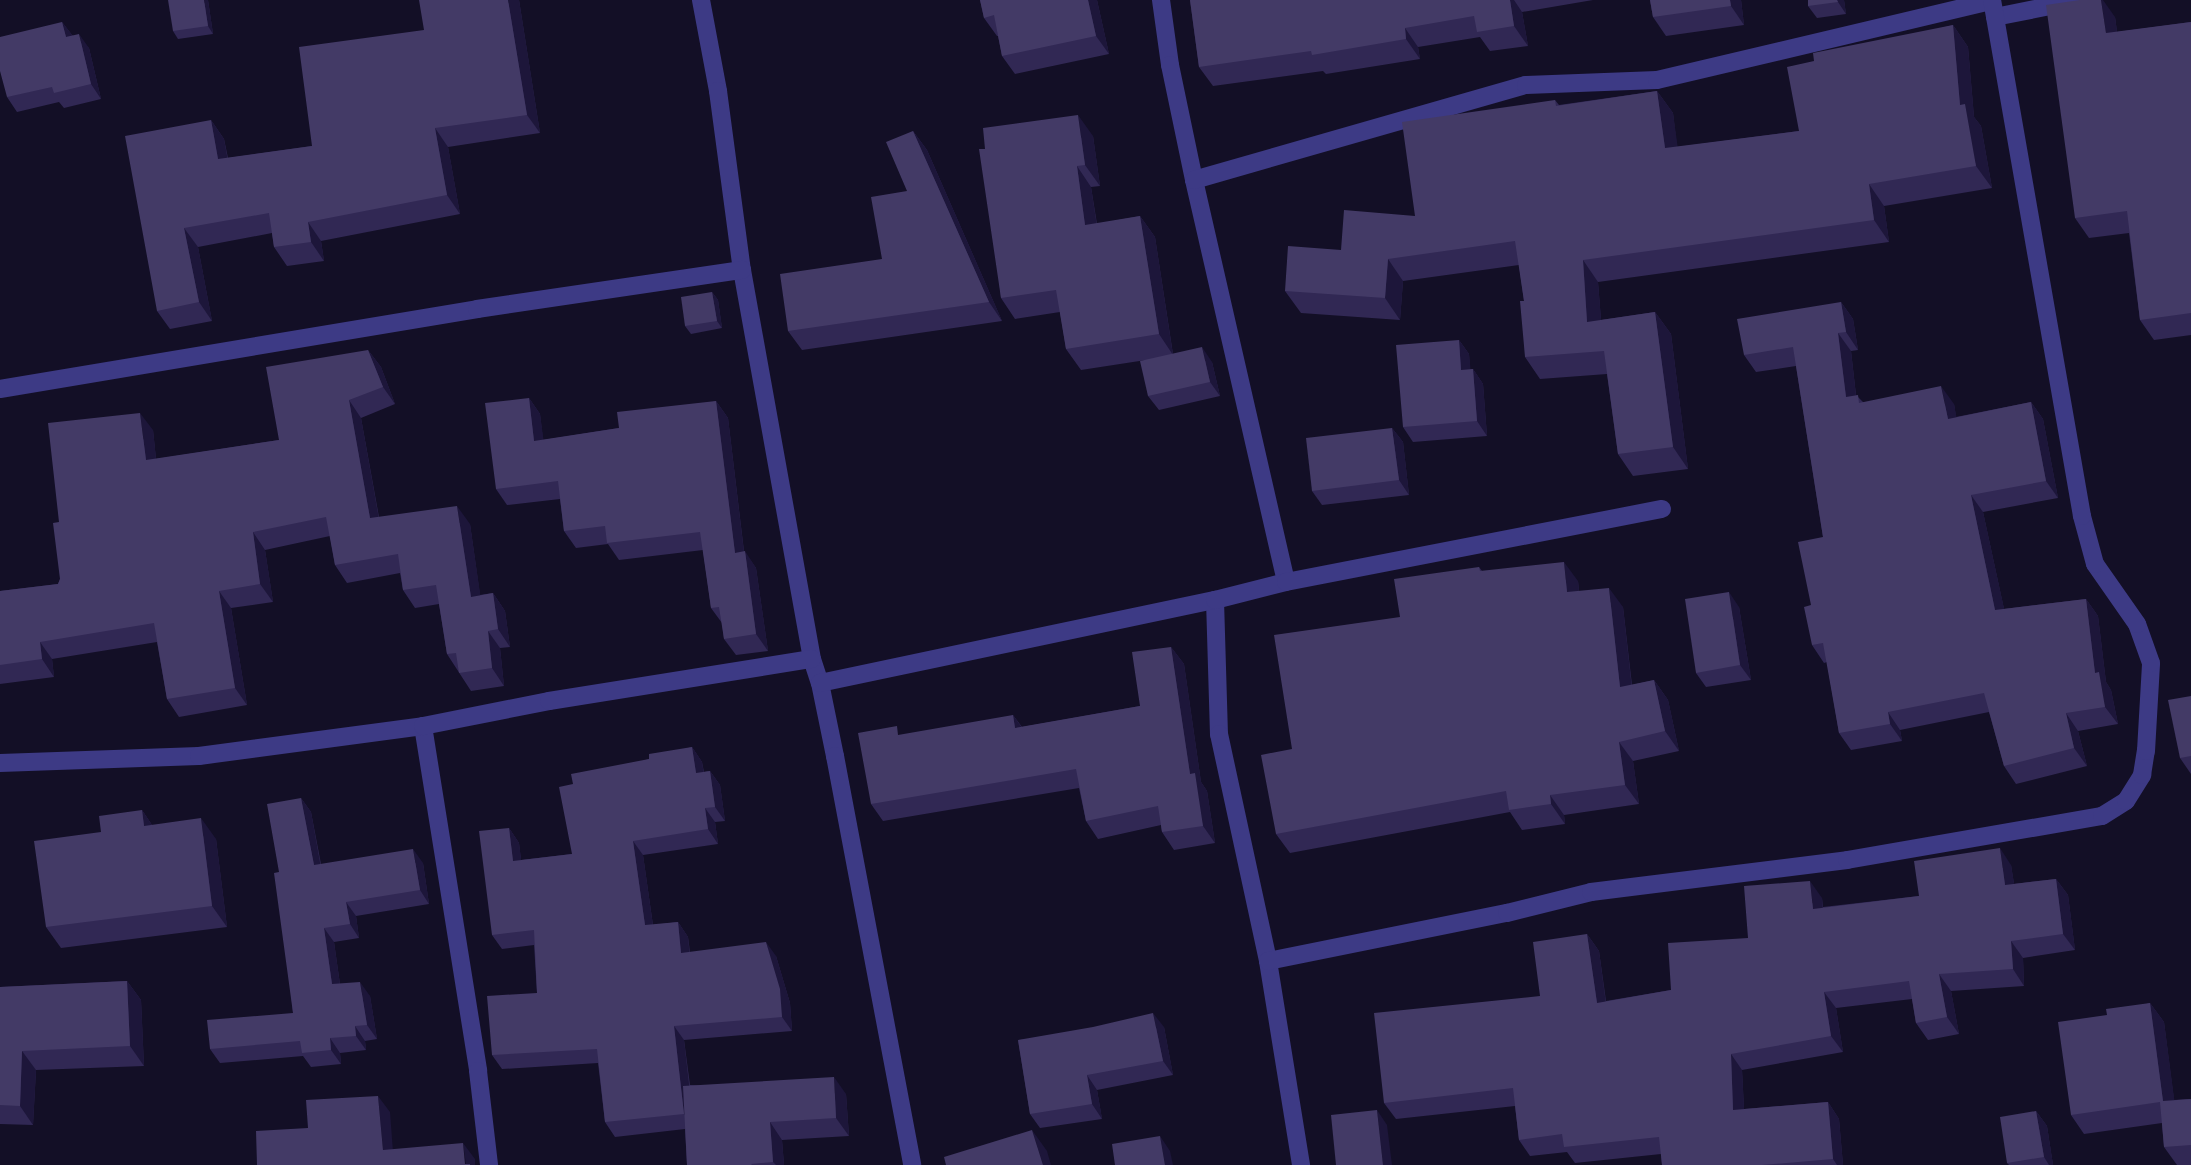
<!DOCTYPE html>
<html>
<head>
<meta charset="utf-8">
<style>
  body { margin:0 }
  #map { position:relative; width:2191px; height:1165px; overflow:hidden; background:#130f26; font-family:"PT Sans",sans-serif }
  div>[style] { position:absolute }
  [style*='--x'] { left:calc(var(--x)*1px); top:calc(var(--y)*1px); width:calc(var(--w)*1px); rotate:calc(var(--a)*1deg) }
  .minor>* { height:18px; margin:-9px; padding:0 9px; transform-origin:9px; border-radius:9px; background:#3d3a85 }
  .wall>* { inset:0; background:#312854 }
  .shaded-wall>* { inset:0; background:#1d163a }
  .building>* { inset:0; background:#433a66 }
  span { translate:-50% -50%; white-space:nowrap; text-align:center; line-height:1.15; -webkit-text-stroke:7px #130f26; paint-order:stroke }
</style>
</head>
<body>
<div id="map">
  <div class="minor">
    <i style="--x:701;--y:0;--w:93;--a:79.4"></i>
    <i style="--x:718;--y:91;--w:181;--a:82.4"></i>
    <i style="--x:742;--y:270;--w:395;--a:79.8"></i>
    <i style="--x:812;--y:659;--w:25;--a:72"></i>
    <i style="--x:820;--y:683;--w:75;--a:78.4"></i>
    <i style="--x:835;--y:756;--w:416;--a:79.3"></i>
    <i style="--x:1161;--y:0;--w:66;--a:82.1"></i>
    <i style="--x:1170;--y:65;--w:117;--a:78.2"></i>
    <i style="--x:1194;--y:180;--w:412;--a:77.1"></i>
    <i style="--x:1995;--y:17;--w:87;--a:-11.3"></i>
    <i style="--x:1194;--y:180;--w:345;--a:-16"></i>
    <i style="--x:1526;--y:85;--w:131;--a:-2.2"></i>
    <i style="--x:1657;--y:80;--w:344;--a:-13.3"></i>
    <i style="--x:0;--y:389;--w:484;--a:-9.5"></i>
    <i style="--x:477;--y:309;--w:268;--a:-8.4"></i>
    <i style="--x:1215;--y:600;--w:134;--a:88.3"></i>
    <i style="--x:1219;--y:734;--w:232;--a:77.8"></i>
    <i style="--x:1268;--y:961;--w:207;--a:80.8"></i>
    <i style="--x:820;--y:683;--w:404;--a:-11.9"></i>
    <i style="--x:1215;--y:600;--w:73;--a:-14.2"></i>
    <i style="--x:1286;--y:582;--w:383;--a:-11"></i>
    <i style="--x:423;--y:726;--w:349;--a:80.9"></i>
    <i style="--x:478;--y:1071;--w:95;--a:83.3"></i>
    <i style="--x:0;--y:763;--w:199;--a:-2"></i>
    <i style="--x:199;--y:756;--w:226;--a:-7.6"></i>
    <i style="--x:423;--y:726;--w:128;--a:-11.2"></i>
    <i style="--x:549;--y:701;--w:266;--a:-9.1"></i>
    <i style="--x:1268;--y:961;--w:244;--a:-11.4"></i>
    <i style="--x:1507;--y:913;--w:87;--a:-14"></i>
    <i style="--x:1591;--y:892;--w:258;--a:-7.1"></i>
    <i style="--x:1847;--y:860;--w:259;--a:-9.8"></i>
    <i style="--x:2102;--y:816;--w:28;--a:-32"></i>
    <i style="--x:2126;--y:801;--w:31;--a:-58"></i>
    <i style="--x:2142;--y:775;--w:24;--a:-81"></i>
    <i style="--x:2146;--y:751;--w:88;--a:-86.7"></i>
    <i style="--x:2151;--y:663;--w:41;--a:-109.7"></i>
    <i style="--x:2137;--y:624;--w:73;--a:-125"></i>
    <i style="--x:2095;--y:564;--w:50;--a:-105.2"></i>
    <i style="--x:2082;--y:516;--w:524;--a:-99.89"></i>
  </div>
  <div class="wall">
    <i style="clip-path:polygon(208px 0,213px 34px,178px 39px,173px 31px)"></i>
    <i style="clip-path:polygon(519px 0,540px 133px,448px 147px,460px 214px,321px 241px,324px 261px,287px 266px,274px 247px,272px 233px,198px 247px,212px 321px,170px 329px,157px 311px,211px 120px,224px 139px,228px 158px,312px 146px,424px 30px)"></i>
    <i style="clip-path:polygon(980px 0,1097px 0,1109px 54px,1015px 74px,1002px 56px,998px 36px,997px 36px,984px 18px)"></i>
    <i style="clip-path:polygon(1190px 0,1593px 0,1522px 12px,1528px 46px,1490px 51px,1480px 37px,1418px 47px,1420px 59px,1326px 74px,1323px 71px,1213px 86px,1199px 67px)"></i>
    <i style="clip-path:polygon(1650px 0,1741px 0,1744px 25px,1666px 36px,1653px 17px)"></i>
    <i style="clip-path:polygon(1808px 0,1844px 0,1846px 14px,1817px 18px,1808px 6px)"></i>
    <i style="clip-path:polygon(2115px 17px,2117px 32px,2191px 22px,2191px 335px,2154px 340px,2140px 320px,2129px 233px,2089px 238px,2075px 218px)"></i>
    <i style="clip-path:polygon(62px 22px,72px 35px,89px 48px,101px 99px,64px 108px,59px 102px,17px 112px,7px 97px)"></i>
    <i style="clip-path:polygon(1953px 25px,1968px 47px,1974px 117px,1981px 126px,1992px 188px,1884px 206px,1889px 242px,1598px 282px,1601px 320px,1655px 312px,1671px 334px,1688px 469px,1633px 476px,1618px 454px,1607px 374px,1540px 379px,1525px 357px,1524px 301px,1519px 265px,1403px 281px,1400px 320px,1301px 313px,1285px 291px,1341px 250px,1415px 216px,1555px 100px,1559px 105px,1657px 91px,1673px 113px,1677px 147px,1799px 131px,1814px 61px)"></i>
    <i style="clip-path:polygon(913px 131px,927px 150px,1002px 321px,802px 350px,788px 331px,882px 259px,907px 191px)"></i>
    <i style="clip-path:polygon(1093px 136px,1100px 186px,1091px 187px,1097px 224px,1140px 216px,1155px 237px,1173px 354px,1212px 362px,1220px 396px,1159px 410px,1148px 396px,1146px 360px,1081px 370px,1066px 349px,1060px 312px,1015px 319px,1001px 298px,985px 149px)"></i>
    <i style="clip-path:polygon(712px 292px,718px 300px,722px 328px,691px 334px,685px 326px)"></i>
    <i style="clip-path:polygon(1841px 302px,1853px 319px,1858px 350px,1851px 351px,1856px 395px,1863px 402px,1954px 404px,1956px 417px,2031px 402px,2043px 419px,2058px 498px,1983px 512px,2004px 609px,2086px 599px,2098px 616px,2106px 682px,2111px 690px,2118px 724px,2078px 731px,2087px 766px,2016px 784px,2004px 766px,1989px 712px,1900px 730px,1902px 741px,1851px 750px,1839px 733px,1827px 662px,1824px 663px,1812px 645px,1811px 605px,1823px 537px,1796px 366px,1756px 372px,1744px 355px)"></i>
    <i style="clip-path:polygon(1459px 340px,1469px 354px,1470px 369px,1473px 369px,1483px 384px,1487px 436px,1413px 442px,1403px 427px)"></i>
    <i style="clip-path:polygon(368px 350px,381px 367px,395px 404px,361px 418px,379px 517px,470px 524px,480px 595px,493px 593px,505px 611px,510px 647px,500px 648px,504px 686px,471px 691px,447px 654px,439px 604px,415px 608px,403px 590px,400px 573px,347px 583px,335px 565px,330px 536px,265px 550px,273px 602px,231px 608px,247px 705px,179px 717px,167px 699px,157px 642px,52px 659px,54px 677px,0 684px,0 591px,58px 584px,60px 579px,59px 522px,153px 430px,156px 459px,279px 440px)"></i>
    <i style="clip-path:polygon(529px 398px,540px 414px,543px 440px,619px 428px,716px 401px,728px 418px,744px 551px,756px 568px,768px 651px,736px 655px,724px 639px,722px 623px,711px 608px,703px 550px,619px 560px,608px 544px,576px 548px,564px 531px,560px 499px,507px 505px,496px 489px)"></i>
    <i style="clip-path:polygon(1392px 428px,1403px 442px,1409px 495px,1322px 505px,1312px 491px)"></i>
    <i style="clip-path:polygon(1479px 567px,1482px 571px,1578px 581px,1579px 591px,1623px 607px,1632px 685px,1654px 680px,1668px 700px,1679px 751px,1633px 761px,1639px 804px,1564px 815px,1565px 824px,1522px 830px,1510px 812px,1290px 853px,1276px 834px,1292px 749px,1400px 617px)"></i>
    <i style="clip-path:polygon(1739px 607px,1751px 680px,1706px 687px,1696px 673px)"></i>
    <i style="clip-path:polygon(1171px 647px,1184px 664px,1201px 782px,1207px 791px,1215px 843px,1174px 850px,1162px 832px,1161px 825px,1098px 839px,1086px 821px,1079px 788px,883px 821px,871px 804px,1013px 715px,1022px 727px,1140px 706px)"></i>
    <i style="clip-path:polygon(2191px 696px,2191px 774px,2180px 758px)"></i>
    <i style="clip-path:polygon(692px 747px,702px 762px,704px 772px,710px 771px,720px 785px,725px 821px,715px 822px,718px 844px,643px 855px,653px 925px,678px 922px,688px 937px,690px 952px,776px 956px,790px 1003px,792px 1031px,684px 1040px,690px 1085px,846px 1094px,849px 1136px,782px 1140px,784px 1165px,687px 1165px,685px 1129px,615px 1137px,605px 1122px,598px 1063px,502px 1069px,492px 1055px,537px 993px,534px 945px,502px 949px,492px 935px,509px 828px,519px 843px,521px 860px,572px 854px,573px 784px,649px 759px)"></i>
    <i style="clip-path:polygon(301px 798px,311px 812px,321px 864px,423px 863px,429px 904px,356px 916px,359px 938px,334px 942px,340px 984px,370px 996px,377px 1039px,365px 1041px,366px 1050px,340px 1053px,341px 1064px,311px 1067px,303px 1056px,220px 1063px,210px 1049px,293px 1013px,279px 872px)"></i>
    <i style="clip-path:polygon(142px 810px,152px 825px,216px 839px,227px 927px,61px 948px,46px 927px,101px 832px)"></i>
    <i style="clip-path:polygon(2011px 865px,2014px 884px,2056px 879px,2068px 895px,2075px 950px,2023px 958px,2024px 986px,1951px 991px,1959px 1034px,1928px 1040px,1916px 1023px,1912px 999px,1836px 1008px,1843px 1052px,1742px 1070px,1744px 1109px,1828px 1102px,1839px 1119px,1843px 1165px,1662px 1165px,1661px 1154px,1575px 1163px,1567px 1152px,1530px 1156px,1519px 1140px,1515px 1106px,1396px 1119px,1384px 1103px,1540px 996px,1587px 934px,1599px 951px,1606px 1001px,1671px 990px,1748px 938px,1822px 898px,1823px 907px,1919px 896px)"></i>
    <i style="clip-path:polygon(127px 981px,141px 1000px,144px 1066px,36px 1070px,33px 1125px,0 1124px,0 987px)"></i>
    <i style="clip-path:polygon(2150px 1003px,2164px 1022px,2174px 1100px,2191px 1099px,2191px 1165px,2177px 1165px,2164px 1147px,2162px 1123px,2084px 1134px,2071px 1115px,2107px 1015px)"></i>
    <i style="clip-path:polygon(1164px 1027px,1173px 1075px,1097px 1090px,1102px 1119px,1040px 1128px,1030px 1114px,1018px 1040px)"></i>
    <i style="clip-path:polygon(2036px 1111px,2047px 1126px,2053px 1165px,2009px 1165px,2007px 1163px)"></i>
  </div>
  <div class="shaded-wall">
    <i style="clip-path:polygon(204px 0,208px 0,213px 34px,208px 26px)"></i>
    <i style="clip-path:polygon(508px 0,519px 0,540px 133px,527px 115px)"></i>
    <i style="clip-path:polygon(1088px 0,1097px 0,1109px 54px,1096px 36px)"></i>
    <i style="clip-path:polygon(1510px 0,1514px 0,1522px 12px,1528px 46px,1514px 26px)"></i>
    <i style="clip-path:polygon(1730px 0,1741px 0,1744px 25px,1731px 6px)"></i>
    <i style="clip-path:polygon(1837px 0,1844px 0,1846px 14px,1838px 2px)"></i>
    <i style="clip-path:polygon(2101px 0,2103px 0,2115px 17px,2120px 53px,2106px 33px)"></i>
    <i style="clip-path:polygon(62px 22px,73px 36px,66px 37px)"></i>
    <i style="clip-path:polygon(1953px 25px,1968px 47px,1974px 117px,1981px 126px,1992px 188px,1976px 166px,1960px 105px)"></i>
    <i style="clip-path:polygon(1405px 28px,1418px 47px,1420px 59px,1406px 39px)"></i>
    <i style="clip-path:polygon(79px 34px,89px 48px,101px 99px,91px 84px)"></i>
    <i style="clip-path:polygon(1657px 91px,1673px 113px,1681px 171px,1665px 148px)"></i>
    <i style="clip-path:polygon(1078px 115px,1093px 136px,1100px 186px,1085px 165px)"></i>
    <i style="clip-path:polygon(211px 120px,224px 139px,231px 178px,218px 159px)"></i>
    <i style="clip-path:polygon(435px 128px,448px 147px,460px 214px,447px 195px)"></i>
    <i style="clip-path:polygon(913px 131px,927px 150px,1002px 321px,989px 302px)"></i>
    <i style="clip-path:polygon(1077px 166px,1091px 187px,1100px 246px,1085px 225px)"></i>
    <i style="clip-path:polygon(1869px 184px,1884px 206px,1889px 242px,1874px 220px)"></i>
    <i style="clip-path:polygon(1140px 216px,1155px 237px,1173px 355px,1159px 334px)"></i>
    <i style="clip-path:polygon(308px 222px,321px 241px,324px 261px,311px 242px)"></i>
    <i style="clip-path:polygon(184px 228px,198px 247px,212px 321px,199px 302px)"></i>
    <i style="clip-path:polygon(1388px 259px,1403px 281px,1400px 320px,1385px 298px)"></i>
    <i style="clip-path:polygon(1583px 260px,1598px 282px,1603px 344px,1587px 322px)"></i>
    <i style="clip-path:polygon(712px 292px,718px 300px,722px 328px,717px 321px)"></i>
    <i style="clip-path:polygon(1841px 302px,1853px 319px,1858px 350px,1846px 332px)"></i>
    <i style="clip-path:polygon(1655px 312px,1671px 334px,1688px 469px,1673px 447px)"></i>
    <i style="clip-path:polygon(1838px 333px,1851px 351px,1858px 414px,1846px 397px)"></i>
    <i style="clip-path:polygon(1459px 340px,1469px 354px,1472px 384px,1461px 370px)"></i>
    <i style="clip-path:polygon(1202px 347px,1212px 362px,1220px 396px,1210px 382px)"></i>
    <i style="clip-path:polygon(368px 350px,381px 367px,395px 404px,383px 387px)"></i>
    <i style="clip-path:polygon(1473px 369px,1483px 384px,1487px 436px,1477px 421px)"></i>
    <i style="clip-path:polygon(1941px 386px,1954px 404px,1960px 436px,1948px 419px)"></i>
    <i style="clip-path:polygon(529px 398px,540px 414px,546px 458px,534px 441px)"></i>
    <i style="clip-path:polygon(349px 400px,361px 418px,382px 536px,370px 518px)"></i>
    <i style="clip-path:polygon(716px 401px,728px 418px,746px 569px,735px 553px)"></i>
    <i style="clip-path:polygon(2031px 402px,2043px 419px,2058px 498px,2046px 481px)"></i>
    <i style="clip-path:polygon(140px 413px,153px 430px,158px 478px,146px 460px)"></i>
    <i style="clip-path:polygon(1392px 428px,1403px 442px,1409px 495px,1399px 480px)"></i>
    <i style="clip-path:polygon(1971px 495px,1983px 512px,2008px 627px,1995px 610px)"></i>
    <i style="clip-path:polygon(457px 506px,470px 524px,483px 614px,471px 597px)"></i>
    <i style="clip-path:polygon(253px 532px,265px 550px,273px 602px,260px 584px)"></i>
    <i style="clip-path:polygon(745px 551px,756px 568px,768px 651px,756px 634px)"></i>
    <i style="clip-path:polygon(1564px 562px,1578px 581px,1581px 612px,1567px 592px)"></i>
    <i style="clip-path:polygon(1609px 588px,1623px 607px,1634px 707px,1620px 687px)"></i>
    <i style="clip-path:polygon(219px 591px,231px 608px,247px 705px,235px 688px)"></i>
    <i style="clip-path:polygon(1729px 592px,1739px 607px,1751px 680px,1740px 665px)"></i>
    <i style="clip-path:polygon(493px 593px,505px 611px,510px 647px,498px 629px)"></i>
    <i style="clip-path:polygon(2086px 599px,2098px 616px,2106px 682px,2111px 690px,2118px 724px,2105px 707px,2095px 673px)"></i>
    <i style="clip-path:polygon(488px 631px,500px 648px,504px 686px,492px 668px)"></i>
    <i style="clip-path:polygon(40px 642px,52px 659px,54px 677px,42px 659px)"></i>
    <i style="clip-path:polygon(1171px 647px,1184px 664px,1201px 782px,1207px 791px,1215px 843px,1203px 826px,1190px 774px)"></i>
    <i style="clip-path:polygon(1654px 680px,1668px 700px,1679px 751px,1665px 731px)"></i>
    <i style="clip-path:polygon(1888px 712px,1900px 730px,1902px 741px,1890px 724px)"></i>
    <i style="clip-path:polygon(2066px 713px,2078px 731px,2087px 766px,2074px 748px)"></i>
    <i style="clip-path:polygon(1013px 715px,1025px 732px,1015px 728px)"></i>
    <i style="clip-path:polygon(1619px 742px,1633px 761px,1639px 804px,1625px 785px)"></i>
    <i style="clip-path:polygon(692px 747px,702px 762px,706px 787px,696px 773px)"></i>
    <i style="clip-path:polygon(710px 771px,720px 785px,725px 821px,715px 807px)"></i>
    <i style="clip-path:polygon(1550px 795px,1564px 815px,1565px 824px,1551px 804px)"></i>
    <i style="clip-path:polygon(301px 798px,311px 812px,323px 879px,314px 865px)"></i>
    <i style="clip-path:polygon(705px 808px,715px 822px,718px 844px,708px 829px)"></i>
    <i style="clip-path:polygon(142px 810px,156px 831px,144px 826px)"></i>
    <i style="clip-path:polygon(201px 818px,216px 839px,227px 927px,212px 906px)"></i>
    <i style="clip-path:polygon(509px 828px,519px 843px,523px 875px,513px 861px)"></i>
    <i style="clip-path:polygon(633px 841px,643px 855px,655px 940px,645px 925px)"></i>
    <i style="clip-path:polygon(2000px 848px,2011px 865px,2017px 902px,2005px 885px)"></i>
    <i style="clip-path:polygon(413px 849px,423px 863px,429px 904px,420px 890px)"></i>
    <i style="clip-path:polygon(2056px 879px,2068px 895px,2075px 950px,2063px 934px)"></i>
    <i style="clip-path:polygon(1810px 881px,1822px 898px,1824px 925px,1813px 909px)"></i>
    <i style="clip-path:polygon(346px 902px,356px 916px,359px 938px,350px 924px)"></i>
    <i style="clip-path:polygon(678px 922px,688px 937px,691px 967px,681px 953px)"></i>
    <i style="clip-path:polygon(324px 928px,334px 942px,342px 999px,332px 984px)"></i>
    <i style="clip-path:polygon(1587px 934px,1599px 951px,1608px 1019px,1597px 1003px)"></i>
    <i style="clip-path:polygon(2011px 941px,2023px 958px,2024px 986px,2013px 969px)"></i>
    <i style="clip-path:polygon(766px 942px,776px 956px,790px 1003px,792px 1031px,782px 1017px)"></i>
    <i style="clip-path:polygon(1939px 974px,1951px 991px,1959px 1034px,1947px 1017px)"></i>
    <i style="clip-path:polygon(127px 981px,141px 1000px,144px 1066px,130px 1046px)"></i>
    <i style="clip-path:polygon(360px 982px,370px 996px,377px 1039px,367px 1025px)"></i>
    <i style="clip-path:polygon(1824px 992px,1836px 1008px,1843px 1052px,1831px 1036px)"></i>
    <i style="clip-path:polygon(2150px 1003px,2164px 1022px,2177px 1120px,2163px 1101px)"></i>
    <i style="clip-path:polygon(1153px 1013px,1164px 1027px,1173px 1075px,1163px 1061px)"></i>
    <i style="clip-path:polygon(355px 1026px,365px 1041px,366px 1050px,356px 1036px)"></i>
    <i style="clip-path:polygon(674px 1026px,684px 1040px,694px 1128px,684px 1114px)"></i>
    <i style="clip-path:polygon(330px 1038px,340px 1053px,341px 1064px,331px 1050px)"></i>
    <i style="clip-path:polygon(22px 1051px,36px 1070px,33px 1125px,20px 1106px)"></i>
    <i style="clip-path:polygon(1731px 1054px,1742px 1070px,1745px 1127px,1733px 1110px)"></i>
    <i style="clip-path:polygon(1087px 1075px,1097px 1090px,1102px 1119px,1092px 1104px)"></i>
    <i style="clip-path:polygon(834px 1077px,846px 1094px,849px 1136px,836px 1118px)"></i>
    <i style="clip-path:polygon(378px 1096px,390px 1112px,394px 1165px,383px 1150px)"></i>
    <i style="clip-path:polygon(1828px 1102px,1839px 1119px,1843px 1165px,1837px 1165px,1833px 1159px)"></i>
    <i style="clip-path:polygon(1377px 1110px,1387px 1125px,1392px 1165px,1383px 1165px)"></i>
    <i style="clip-path:polygon(2036px 1111px,2047px 1126px,2053px 1165px,2049px 1165px,2044px 1157px)"></i>
    <i style="clip-path:polygon(770px 1122px,782px 1140px,784px 1165px,776px 1165px,773px 1162px)"></i>
    <i style="clip-path:polygon(1032px 1130px,1047px 1151px,1051px 1165px,1043px 1165px)"></i>
    <i style="clip-path:polygon(1160px 1136px,1170px 1151px,1173px 1165px,1165px 1165px)"></i>
    <i style="clip-path:polygon(463px 1143px,475px 1159px,475px 1165px,466px 1165px)"></i>
  </div>
  <div class="building">
    <i style="clip-path:polygon(168px 0,204px 0,208px 26px,173px 31px)"></i>
    <i style="clip-path:polygon(419px 0,508px 0,527px 115px,435px 128px,447px 195px,308px 222px,311px 242px,274px 247px,269px 213px,184px 228px,199px 302px,157px 311px,125px 136px,211px 120px,218px 159px,312px 146px,299px 47px,424px 30px)"></i>
    <i style="clip-path:polygon(980px 0,1088px 0,1096px 36px,1002px 56px,994px 15px,984px 18px)"></i>
    <i style="clip-path:polygon(1190px 0,1510px 0,1514px 26px,1477px 32px,1474px 16px,1405px 28px,1406px 39px,1312px 55px,1311px 51px,1199px 67px)"></i>
    <i style="clip-path:polygon(1650px 0,1730px 0,1731px 6px,1653px 17px)"></i>
    <i style="clip-path:polygon(1808px 0,1837px 0,1838px 2px,1808px 6px)"></i>
    <i style="clip-path:polygon(2080px 0,2101px 0,2106px 33px,2191px 22px,2191px 313px,2140px 320px,2127px 211px,2075px 218px,2046px 5px)"></i>
    <i style="clip-path:polygon(62px 22px,66px 37px,79px 34px,91px 84px,54px 93px,52px 87px,7px 97px,0 71px,0 37px)"></i>
    <i style="clip-path:polygon(1953px 25px,1960px 105px,1965px 104px,1976px 166px,1869px 184px,1874px 220px,1583px 260px,1587px 322px,1655px 312px,1673px 447px,1618px 454px,1604px 351px,1525px 357px,1520px 301px,1524px 301px,1515px 241px,1388px 259px,1385px 298px,1285px 291px,1288px 246px,1341px 250px,1344px 210px,1415px 216px,1402px 122px,1555px 100px,1556px 106px,1657px 91px,1665px 148px,1799px 131px,1787px 67px,1814px 61px,1813px 53px)"></i>
    <i style="clip-path:polygon(1078px 115px,1085px 165px,1077px 166px,1085px 225px,1140px 216px,1159px 334px,1066px 349px,1056px 290px,1001px 298px,979px 149px,985px 149px,983px 128px)"></i>
    <i style="clip-path:polygon(913px 131px,989px 302px,788px 331px,780px 274px,882px 259px,871px 197px,907px 191px,886px 142px)"></i>
    <i style="clip-path:polygon(712px 292px,717px 321px,685px 326px,681px 297px)"></i>
    <i style="clip-path:polygon(1841px 302px,1846px 332px,1838px 333px,1846px 397px,1858px 395px,1859px 403px,1941px 386px,1948px 419px,2031px 402px,2046px 481px,1971px 495px,1995px 610px,2086px 599px,2095px 673px,2099px 672px,2105px 707px,2066px 713px,2074px 748px,2004px 766px,1984px 693px,1888px 712px,1890px 724px,1839px 733px,1823px 643px,1812px 645px,1804px 607px,1811px 605px,1798px 542px,1823px 537px,1793px 347px,1744px 355px,1737px 319px)"></i>
    <i style="clip-path:polygon(1459px 340px,1461px 370px,1473px 369px,1477px 421px,1403px 427px,1396px 345px)"></i>
    <i style="clip-path:polygon(1202px 347px,1210px 382px,1148px 396px,1140px 361px)"></i>
    <i style="clip-path:polygon(368px 350px,383px 387px,349px 400px,370px 518px,457px 506px,471px 597px,493px 593px,498px 629px,488px 631px,492px 668px,459px 673px,456px 653px,447px 654px,436px 585px,403px 590px,398px 554px,335px 565px,326px 517px,253px 532px,260px 584px,219px 591px,235px 688px,167px 699px,154px 623px,40px 642px,42px 659px,0 665px,0 591px,58px 584px,60px 579px,53px 523px,59px 522px,48px 423px,140px 413px,146px 460px,279px 440px,266px 367px)"></i>
    <i style="clip-path:polygon(529px 398px,534px 441px,619px 428px,617px 412px,716px 401px,735px 553px,745px 551px,756px 634px,724px 639px,719px 607px,711px 608px,700px 532px,607px 543px,605px 526px,564px 531px,558px 481px,496px 489px,485px 403px)"></i>
    <i style="clip-path:polygon(1392px 428px,1399px 480px,1312px 491px,1306px 438px)"></i>
    <i style="clip-path:polygon(1564px 562px,1567px 592px,1609px 588px,1620px 687px,1654px 680px,1665px 731px,1619px 742px,1625px 785px,1550px 795px,1551px 804px,1509px 810px,1506px 791px,1276px 834px,1261px 755px,1292px 749px,1274px 635px,1400px 617px,1394px 579px,1479px 567px,1480px 571px)"></i>
    <i style="clip-path:polygon(1729px 592px,1740px 665px,1696px 673px,1685px 599px)"></i>
    <i style="clip-path:polygon(1171px 647px,1190px 774px,1195px 773px,1203px 826px,1162px 832px,1158px 806px,1086px 821px,1076px 769px,871px 804px,858px 733px,897px 726px,898px 735px,1013px 715px,1015px 728px,1140px 706px,1132px 652px)"></i>
    <i style="clip-path:polygon(2191px 696px,2191px 756px,2180px 758px,2168px 700px)"></i>
    <i style="clip-path:polygon(692px 747px,696px 773px,710px 771px,715px 807px,705px 808px,708px 829px,633px 841px,645px 925px,678px 922px,681px 953px,766px 942px,780px 989px,782px 1017px,674px 1026px,684px 1114px,605px 1122px,597px 1049px,492px 1055px,487px 996px,537px 993px,534px 930px,492px 935px,479px 831px,509px 828px,513px 861px,572px 854px,559px 787px,573px 784px,571px 774px,649px 759px,649px 754px)"></i>
    <i style="clip-path:polygon(301px 798px,314px 865px,413px 849px,420px 890px,346px 902px,350px 924px,324px 928px,332px 984px,360px 982px,367px 1025px,355px 1026px,356px 1036px,330px 1038px,331px 1050px,302px 1053px,300px 1041px,210px 1049px,207px 1020px,293px 1013px,274px 873px,279px 872px,267px 804px)"></i>
    <i style="clip-path:polygon(142px 810px,144px 826px,201px 818px,212px 906px,46px 927px,34px 841px,101px 832px,99px 816px)"></i>
    <i style="clip-path:polygon(2000px 848px,2005px 885px,2056px 879px,2063px 934px,2011px 941px,2013px 969px,1939px 974px,1947px 1017px,1916px 1023px,1909px 981px,1824px 992px,1831px 1036px,1731px 1054px,1733px 1110px,1828px 1102px,1833px 1159px,1762px 1165px,1662px 1165px,1659px 1137px,1564px 1147px,1562px 1134px,1519px 1140px,1513px 1088px,1384px 1103px,1374px 1013px,1540px 996px,1533px 942px,1587px 934px,1597px 1003px,1671px 990px,1668px 943px,1748px 938px,1744px 886px,1810px 881px,1813px 909px,1919px 896px,1914px 861px)"></i>
    <i style="clip-path:polygon(127px 981px,130px 1046px,22px 1051px,20px 1106px,0 1105px,0 987px)"></i>
    <i style="clip-path:polygon(2150px 1003px,2163px 1101px,2191px 1099px,2191px 1145px,2164px 1147px,2160px 1102px,2071px 1115px,2058px 1022px,2107px 1015px,2106px 1009px)"></i>
    <i style="clip-path:polygon(1153px 1013px,1163px 1061px,1087px 1075px,1092px 1104px,1030px 1114px,1018px 1040px,1093px 1027px)"></i>
    <i style="clip-path:polygon(834px 1077px,836px 1118px,770px 1122px,773px 1162px,751px 1164px,752px 1165px,687px 1165px,683px 1086px)"></i>
    <i style="clip-path:polygon(378px 1096px,383px 1150px,463px 1143px,465px 1164px,470px 1164px,470px 1165px,257px 1165px,256px 1131px,308px 1128px,306px 1100px)"></i>
    <i style="clip-path:polygon(1377px 1110px,1383px 1165px,1336px 1165px,1331px 1115px)"></i>
    <i style="clip-path:polygon(2036px 1111px,2044px 1157px,2007px 1163px,2000px 1117px)"></i>
    <i style="clip-path:polygon(1032px 1130px,1043px 1165px,946px 1165px,944px 1157px)"></i>
    <i style="clip-path:polygon(1160px 1136px,1165px 1165px,1115px 1165px,1112px 1144px)"></i>
  </div>
</div>
</body>
</html>
